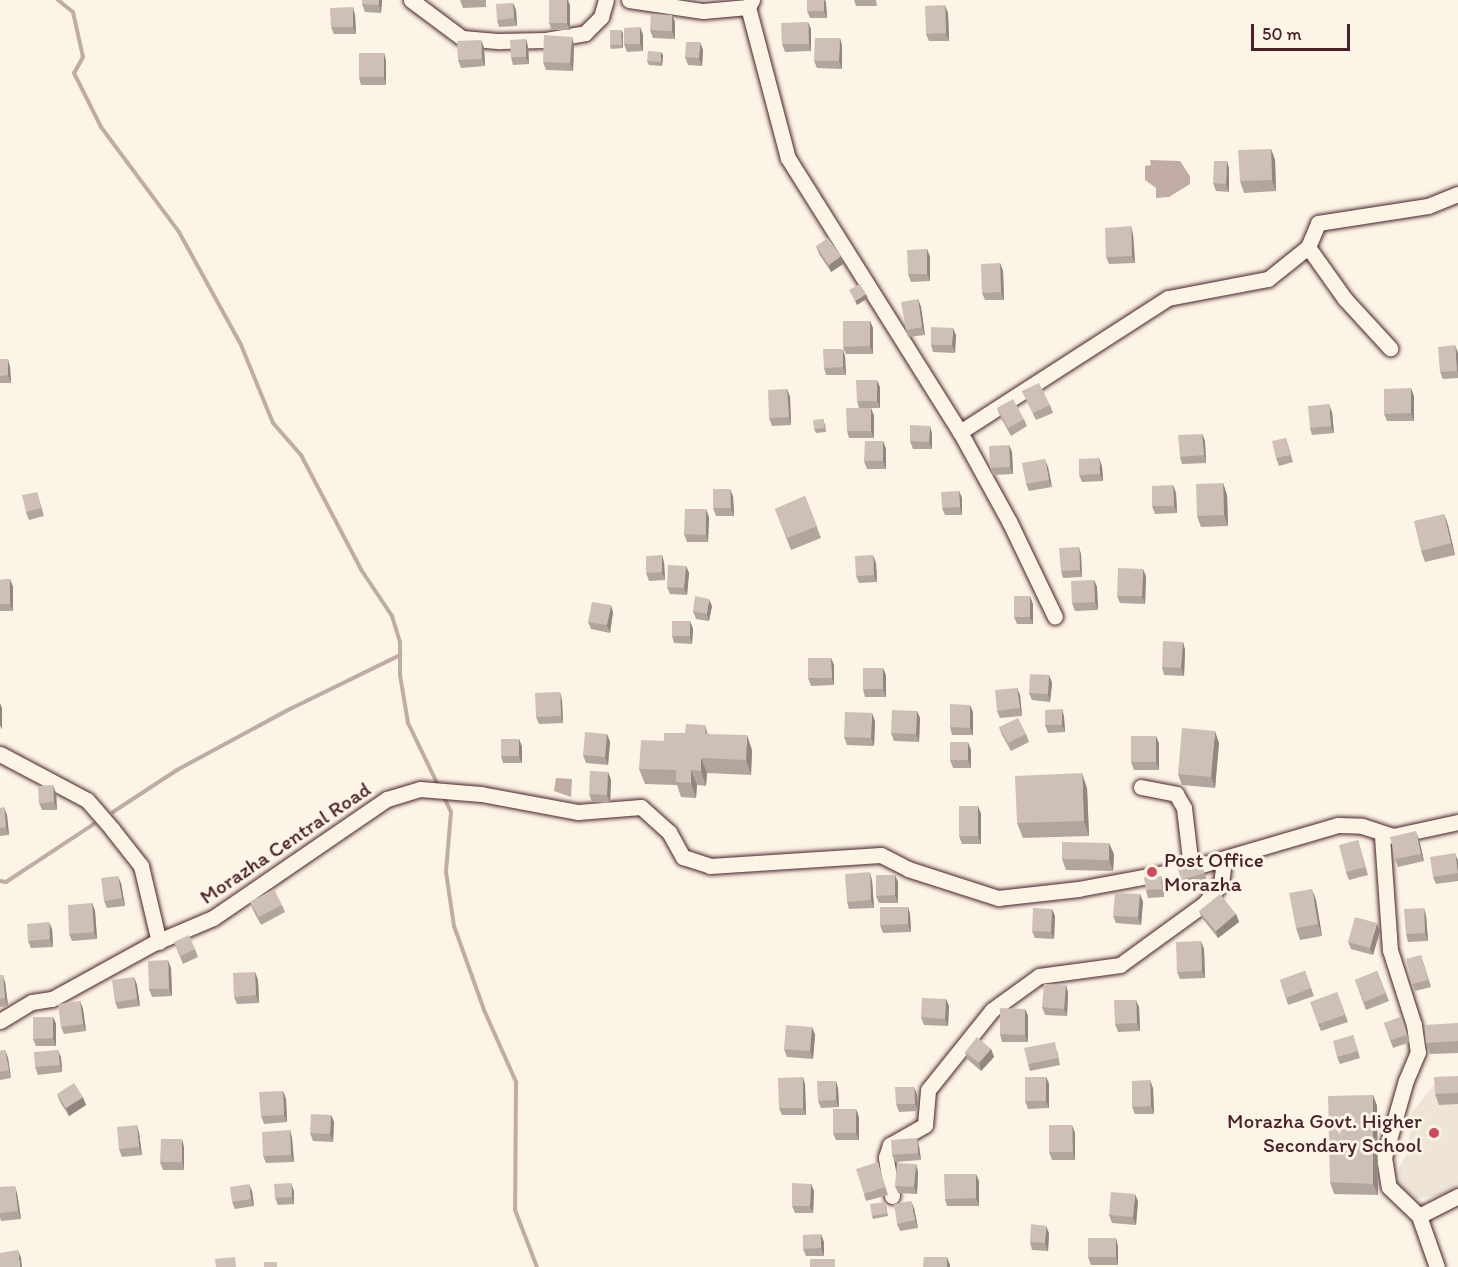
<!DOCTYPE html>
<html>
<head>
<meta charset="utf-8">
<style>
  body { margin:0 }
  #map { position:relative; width:1458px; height:1267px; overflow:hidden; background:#fcf5e5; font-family:Itim,sans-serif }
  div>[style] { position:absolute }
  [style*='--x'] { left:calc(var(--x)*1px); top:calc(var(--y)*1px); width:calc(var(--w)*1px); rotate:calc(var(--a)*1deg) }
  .built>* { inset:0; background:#eee5d7 }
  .water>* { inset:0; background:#c0aca5 }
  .stream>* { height:4px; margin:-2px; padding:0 2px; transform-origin:2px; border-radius:2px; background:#c0aca5 }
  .roads { filter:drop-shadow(0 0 2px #4a1f2b) drop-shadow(0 0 2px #4a1f2b) }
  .minor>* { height:15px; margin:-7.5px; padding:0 7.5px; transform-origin:7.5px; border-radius:7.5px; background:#fcf5e5 }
  .wall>* { inset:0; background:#b2a59d }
  .shaded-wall>* { inset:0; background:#918680 }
  .building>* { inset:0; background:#cfc0b7 }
  .dots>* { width:16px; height:16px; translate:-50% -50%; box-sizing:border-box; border:3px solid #fcf5e5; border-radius:50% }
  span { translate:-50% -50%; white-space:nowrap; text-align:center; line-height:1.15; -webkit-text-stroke:6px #fcf5e5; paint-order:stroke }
  .street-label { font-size:21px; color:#4a1f2b }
  .poi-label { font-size:21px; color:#4a1f2b }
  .left { translate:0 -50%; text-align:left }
  .right { translate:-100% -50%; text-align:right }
  .scale { position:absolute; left:1251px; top:24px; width:99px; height:27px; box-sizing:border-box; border:3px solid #4a1f2b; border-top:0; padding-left:8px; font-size:18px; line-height:21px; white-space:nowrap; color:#4a1f2b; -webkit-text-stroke:4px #fcf5e5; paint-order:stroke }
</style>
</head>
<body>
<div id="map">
  <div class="built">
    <i style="clip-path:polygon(1458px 1084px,1458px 1192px,1416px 1199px,1400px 1187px,1399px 1168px,1407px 1154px,1412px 1112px,1434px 1085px)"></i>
  </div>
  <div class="water">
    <i style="clip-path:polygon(1150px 160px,1180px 161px,1190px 176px,1190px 184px,1169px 197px,1156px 198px,1156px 188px,1145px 180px,1145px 166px,1151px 165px)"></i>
    <i style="clip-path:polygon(556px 778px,572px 779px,571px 797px,554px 791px)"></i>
  </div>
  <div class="stream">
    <i style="--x:58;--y:0;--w:19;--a:39"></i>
    <i style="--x:73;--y:12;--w:46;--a:77.5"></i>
    <i style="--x:83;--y:57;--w:18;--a:119"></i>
    <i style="--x:74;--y:73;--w:60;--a:63.4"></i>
    <i style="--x:101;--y:127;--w:131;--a:53.4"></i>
    <i style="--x:179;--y:232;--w:129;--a:61.2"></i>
    <i style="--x:241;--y:345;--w:84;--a:67.7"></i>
    <i style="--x:273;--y:423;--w:43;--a:48.8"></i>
    <i style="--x:301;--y:455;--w:131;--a:62.3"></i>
    <i style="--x:362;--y:571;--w:54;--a:56.3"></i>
    <i style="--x:392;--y:616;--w:28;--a:73"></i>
    <i style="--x:400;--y:643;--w:32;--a:90"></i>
    <i style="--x:400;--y:675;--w:49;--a:80.5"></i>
    <i style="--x:408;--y:723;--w:69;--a:64.2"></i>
    <i style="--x:443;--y:795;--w:19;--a:65"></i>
    <i style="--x:451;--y:812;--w:60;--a:94.8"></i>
    <i style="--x:446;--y:872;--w:55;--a:81.6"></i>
    <i style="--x:454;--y:926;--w:89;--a:70.3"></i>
    <i style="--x:484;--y:1010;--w:79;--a:66"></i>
    <i style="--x:516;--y:1082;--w:128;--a:90.4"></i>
    <i style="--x:515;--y:1210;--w:61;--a:68.9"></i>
    <i style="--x:113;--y:812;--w:77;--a:-33.3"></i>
    <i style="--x:177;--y:770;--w:128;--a:-28.4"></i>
    <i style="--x:290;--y:709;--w:123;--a:-26.1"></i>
    <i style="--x:0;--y:881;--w:6;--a:9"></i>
    <i style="--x:6;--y:882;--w:105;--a:-33.4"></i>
  </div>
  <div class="roads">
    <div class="minor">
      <i style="--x:411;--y:0;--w:64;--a:36.7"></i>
      <i style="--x:462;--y:38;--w:38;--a:5"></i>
      <i style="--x:500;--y:41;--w:46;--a:-1.2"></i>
      <i style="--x:546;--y:40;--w:40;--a:-10"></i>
      <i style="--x:585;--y:33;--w:23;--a:-45"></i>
      <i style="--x:601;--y:17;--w:18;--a:-74"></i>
      <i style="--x:629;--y:0;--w:75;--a:8.5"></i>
      <i style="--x:703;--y:11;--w:45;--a:-5.1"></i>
      <i style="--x:748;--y:7;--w:8;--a:-60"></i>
      <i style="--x:748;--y:7;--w:156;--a:75.2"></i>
      <i style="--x:788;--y:158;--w:324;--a:57.9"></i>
      <i style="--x:960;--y:432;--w:102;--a:61.2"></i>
      <i style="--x:1009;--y:521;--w:106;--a:64.4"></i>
      <i style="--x:1308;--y:247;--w:64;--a:54.6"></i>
      <i style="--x:1345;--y:299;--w:67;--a:47.4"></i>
      <i style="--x:960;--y:432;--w:247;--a:-32.8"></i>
      <i style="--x:1168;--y:298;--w:102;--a:-10.8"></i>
      <i style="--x:1268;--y:279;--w:51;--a:-38.7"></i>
      <i style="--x:1308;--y:247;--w:26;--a:-67"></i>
      <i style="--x:1318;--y:223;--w:111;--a:-8.8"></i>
      <i style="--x:1428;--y:206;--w:32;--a:-22"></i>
      <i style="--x:0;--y:754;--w:98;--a:27.9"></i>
      <i style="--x:87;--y:800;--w:38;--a:49"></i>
      <i style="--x:112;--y:829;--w:47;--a:51.9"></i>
      <i style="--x:141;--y:866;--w:78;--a:76.7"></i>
      <i style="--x:1141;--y:787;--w:36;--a:11"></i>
      <i style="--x:1176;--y:794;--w:16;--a:60"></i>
      <i style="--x:1184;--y:808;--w:60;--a:83.3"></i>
      <i style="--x:1382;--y:836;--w:114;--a:86"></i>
      <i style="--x:1390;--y:950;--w:79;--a:72.3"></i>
      <i style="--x:1414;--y:1025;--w:27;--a:82"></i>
      <i style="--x:1418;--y:1052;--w:30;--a:113"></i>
      <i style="--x:1406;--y:1080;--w:80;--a:105.9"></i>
      <i style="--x:1384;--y:1157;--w:30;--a:81"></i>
      <i style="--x:1389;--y:1187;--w:42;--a:44"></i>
      <i style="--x:1419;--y:1216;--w:54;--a:70.6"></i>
      <i style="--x:0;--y:1021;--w:37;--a:-31"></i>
      <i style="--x:32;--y:1002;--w:20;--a:-9"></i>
      <i style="--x:52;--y:999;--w:116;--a:-28.8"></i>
      <i style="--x:154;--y:943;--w:64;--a:-23"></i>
      <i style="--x:213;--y:918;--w:211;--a:-34.4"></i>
      <i style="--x:387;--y:799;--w:34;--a:-17"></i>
      <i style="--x:420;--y:789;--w:61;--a:4.7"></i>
      <i style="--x:481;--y:794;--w:99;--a:10.5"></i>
      <i style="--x:578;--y:812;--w:63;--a:-4.5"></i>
      <i style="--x:641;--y:807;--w:38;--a:42"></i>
      <i style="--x:669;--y:832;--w:29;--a:61"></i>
      <i style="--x:683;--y:857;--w:28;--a:18"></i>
      <i style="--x:710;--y:866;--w:171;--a:-3.7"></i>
      <i style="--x:881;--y:855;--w:30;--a:27"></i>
      <i style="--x:908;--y:869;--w:95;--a:17.9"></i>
      <i style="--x:998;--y:898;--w:81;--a:-6.4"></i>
      <i style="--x:1078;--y:889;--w:115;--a:-10.5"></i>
      <i style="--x:1191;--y:868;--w:153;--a:-16.3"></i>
      <i style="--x:1338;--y:825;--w:24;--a:2"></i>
      <i style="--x:1362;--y:826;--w:33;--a:18"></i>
      <i style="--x:1393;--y:836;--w:66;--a:-12.2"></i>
      <i style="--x:892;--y:1196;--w:39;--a:-99"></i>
      <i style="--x:886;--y:1157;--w:13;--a:-72"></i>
      <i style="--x:890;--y:1145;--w:40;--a:-29.7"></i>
      <i style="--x:925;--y:1125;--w:35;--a:-85"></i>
      <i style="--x:928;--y:1090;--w:102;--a:-51.3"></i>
      <i style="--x:992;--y:1010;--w:58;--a:-35.9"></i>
      <i style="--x:1039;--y:976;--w:82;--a:-7.7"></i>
      <i style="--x:1120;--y:965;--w:104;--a:-36"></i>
      <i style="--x:1204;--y:904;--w:26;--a:-50"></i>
      <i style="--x:1221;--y:884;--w:25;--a:-83"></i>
      <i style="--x:1419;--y:1216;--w:44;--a:-27.1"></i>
    </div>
  </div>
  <div class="wall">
    <i style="clip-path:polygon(382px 0,381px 13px,365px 12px,362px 4px)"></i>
    <i style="clip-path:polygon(460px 0,486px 0,486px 7px,463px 8px)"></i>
    <i style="clip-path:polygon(854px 0,876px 0,877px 6px,856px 6px)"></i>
    <i style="clip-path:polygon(513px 3px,516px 10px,517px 26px,499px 27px,497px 20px)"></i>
    <i style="clip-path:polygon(826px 3px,827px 18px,810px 18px,807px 11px)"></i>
    <i style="clip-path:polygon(570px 5px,570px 30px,552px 30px,549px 23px)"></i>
    <i style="clip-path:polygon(948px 13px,949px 41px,929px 41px,926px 34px)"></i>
    <i style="clip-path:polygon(355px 15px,356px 34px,334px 34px,331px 27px)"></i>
    <i style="clip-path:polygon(672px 15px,675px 22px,675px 39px,653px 38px,650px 30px)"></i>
    <i style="clip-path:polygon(640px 27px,643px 35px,643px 51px,627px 52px,624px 44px)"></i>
    <i style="clip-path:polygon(811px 29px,811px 51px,785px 52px,782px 44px)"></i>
    <i style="clip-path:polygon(623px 33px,623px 48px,611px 49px,610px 45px)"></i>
    <i style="clip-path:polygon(840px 38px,842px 46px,842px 69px,817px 68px,814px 61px)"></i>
    <i style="clip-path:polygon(526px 39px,528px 47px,529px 64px,513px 65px,511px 57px)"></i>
    <i style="clip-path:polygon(574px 44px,573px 71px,546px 70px,543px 62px)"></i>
    <i style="clip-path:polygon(484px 47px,485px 66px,461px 68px,458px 60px)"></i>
    <i style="clip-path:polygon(703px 50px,702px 66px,688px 65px,685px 57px)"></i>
    <i style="clip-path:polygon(661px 52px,663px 55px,662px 66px,649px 65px,647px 61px)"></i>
    <i style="clip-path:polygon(384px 53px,386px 61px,386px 85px,361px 85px,359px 77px)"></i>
    <i style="clip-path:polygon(1271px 149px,1275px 160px,1276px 191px,1244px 193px,1240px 181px)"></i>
    <i style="clip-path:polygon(1227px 161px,1229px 169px,1229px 192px,1216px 191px,1213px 183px)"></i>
    <i style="clip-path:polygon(1133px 234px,1135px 263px,1109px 264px,1106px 257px)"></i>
    <i style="clip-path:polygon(816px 246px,843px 264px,831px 272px,819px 254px)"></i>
    <i style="clip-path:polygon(927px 249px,930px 257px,930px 281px,911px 282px,908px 274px)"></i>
    <i style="clip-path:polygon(1000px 263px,1003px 271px,1004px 300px,985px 300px,982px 293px)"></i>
    <i style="clip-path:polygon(918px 299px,921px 307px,925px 335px,908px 337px,906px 330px)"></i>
    <i style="clip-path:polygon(870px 321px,873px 328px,873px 354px,846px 354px,843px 347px)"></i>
    <i style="clip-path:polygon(956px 335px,955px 353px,933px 352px,931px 345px)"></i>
    <i style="clip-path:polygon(1458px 353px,1458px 378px,1443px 379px,1440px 372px)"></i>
    <i style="clip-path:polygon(845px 356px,846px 375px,826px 375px,824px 368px)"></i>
    <i style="clip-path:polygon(0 359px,10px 367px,11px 383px,0 383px)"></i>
    <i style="clip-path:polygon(880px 387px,880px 408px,871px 408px,874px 416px,874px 438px,849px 438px,847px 431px,859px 408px,857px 401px)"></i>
    <i style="clip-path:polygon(787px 389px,790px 397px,791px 425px,772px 426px,769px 418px)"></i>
    <i style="clip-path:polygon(1022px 391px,1050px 405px,1053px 413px,1036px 420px)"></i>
    <i style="clip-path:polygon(1414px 396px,1414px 421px,1387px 421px,1384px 414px)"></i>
    <i style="clip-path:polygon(997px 408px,1024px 419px,1027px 426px,1011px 436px,1000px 416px)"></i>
    <i style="clip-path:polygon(1332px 412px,1334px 433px,1312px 435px,1310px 428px)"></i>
    <i style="clip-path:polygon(825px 423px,826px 432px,816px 433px,814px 429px)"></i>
    <i style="clip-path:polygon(932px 433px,932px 449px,913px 449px,910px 441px)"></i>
    <i style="clip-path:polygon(1202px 434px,1205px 441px,1206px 463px,1182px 464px,1180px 457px)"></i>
    <i style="clip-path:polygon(1286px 438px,1293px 462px,1279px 466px,1276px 458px)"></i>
    <i style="clip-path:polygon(883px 441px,886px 449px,886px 469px,867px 469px,864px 461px)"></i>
    <i style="clip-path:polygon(1009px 445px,1012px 452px,1013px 474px,993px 475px,990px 468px)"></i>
    <i style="clip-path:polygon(1102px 466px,1103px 481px,1082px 482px,1079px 475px)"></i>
    <i style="clip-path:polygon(1048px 467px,1052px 487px,1029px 491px,1026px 484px)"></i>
    <i style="clip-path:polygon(1223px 483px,1227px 495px,1228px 526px,1201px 527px,1197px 516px)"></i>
    <i style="clip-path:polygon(1173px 485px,1176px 493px,1177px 513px,1155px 514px,1152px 506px)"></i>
    <i style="clip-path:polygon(959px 491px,962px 498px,962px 515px,945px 515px,942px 508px)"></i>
    <i style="clip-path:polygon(37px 492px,44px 516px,29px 520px,26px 512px)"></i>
    <i style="clip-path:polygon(733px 496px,734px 516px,716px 516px,713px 508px)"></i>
    <i style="clip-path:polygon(805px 496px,821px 538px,791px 550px,775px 509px)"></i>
    <i style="clip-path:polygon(1444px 514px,1448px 525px,1455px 555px,1425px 562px,1421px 551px)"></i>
    <i style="clip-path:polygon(709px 517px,708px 542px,687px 542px,684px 534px)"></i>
    <i style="clip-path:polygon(1081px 554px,1082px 577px,1063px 578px,1061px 571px)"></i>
    <i style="clip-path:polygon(664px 562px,665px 580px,649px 581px,646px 573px)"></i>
    <i style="clip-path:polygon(876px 563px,877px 582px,859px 583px,856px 576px)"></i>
    <i style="clip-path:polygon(686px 566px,689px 573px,687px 595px,670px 594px,667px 587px)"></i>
    <i style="clip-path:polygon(1146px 576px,1145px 604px,1120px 603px,1117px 596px)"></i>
    <i style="clip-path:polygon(10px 579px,13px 587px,13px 611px,0 611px,0 580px)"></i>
    <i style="clip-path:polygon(1094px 580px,1097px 587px,1098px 610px,1075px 611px,1072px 603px)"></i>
    <i style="clip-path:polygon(1033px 604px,1033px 624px,1017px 624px,1014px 617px)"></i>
    <i style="clip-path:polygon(712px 606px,709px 621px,696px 619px,693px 611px)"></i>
    <i style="clip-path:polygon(613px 612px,610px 633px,591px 629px,588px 622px)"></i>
    <i style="clip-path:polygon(690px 621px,693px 629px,692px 644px,674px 643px,672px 636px)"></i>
    <i style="clip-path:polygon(1183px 642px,1185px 650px,1184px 676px,1164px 675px,1162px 667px)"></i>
    <i style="clip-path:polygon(831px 658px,834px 665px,834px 685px,811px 686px,808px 678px)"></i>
    <i style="clip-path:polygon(886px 675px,886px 697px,865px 697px,863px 689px)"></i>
    <i style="clip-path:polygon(1049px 675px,1052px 683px,1050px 702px,1032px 700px,1029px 693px)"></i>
    <i style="clip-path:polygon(1017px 688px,1020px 695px,1022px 716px,1000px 718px,997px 711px)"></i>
    <i style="clip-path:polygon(562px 700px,563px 723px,539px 724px,536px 717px)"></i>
    <i style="clip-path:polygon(1062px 709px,1064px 717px,1065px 732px,1048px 733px,1045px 725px)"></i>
    <i style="clip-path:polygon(917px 711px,920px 718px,919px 742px,894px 741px,891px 733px)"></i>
    <i style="clip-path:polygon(973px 712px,973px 735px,952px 735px,950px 727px)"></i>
    <i style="clip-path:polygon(875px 721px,874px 746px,847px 745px,844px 737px)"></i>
    <i style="clip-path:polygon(705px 725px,708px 734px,752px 750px,751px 775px,707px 773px,706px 786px,697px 785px,696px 798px,681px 797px,677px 785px,645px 784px,639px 769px,664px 741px,685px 733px)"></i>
    <i style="clip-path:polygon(999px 727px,1026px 734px,1029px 742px,1011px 751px,1002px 735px)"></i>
    <i style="clip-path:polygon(607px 734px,610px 742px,608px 765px,586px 763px,583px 755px)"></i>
    <i style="clip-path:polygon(519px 739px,522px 747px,522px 763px,503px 763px,501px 756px)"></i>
    <i style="clip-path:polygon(1159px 743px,1159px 770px,1134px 770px,1131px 762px)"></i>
    <i style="clip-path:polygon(1219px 743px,1215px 788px,1182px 785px,1178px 774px)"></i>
    <i style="clip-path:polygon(971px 750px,971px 768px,953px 768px,950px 760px)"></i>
    <i style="clip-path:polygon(608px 772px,611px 780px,610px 803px,592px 802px,589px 794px)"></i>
    <i style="clip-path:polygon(1087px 788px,1089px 836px,1023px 838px,1017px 823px)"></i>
    <i style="clip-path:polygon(56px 793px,57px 810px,42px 810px,39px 803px)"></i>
    <i style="clip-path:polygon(978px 806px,981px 814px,981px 844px,962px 844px,959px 836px)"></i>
    <i style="clip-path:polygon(0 808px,7px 815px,9px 835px,0 836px)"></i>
    <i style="clip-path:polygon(1419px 839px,1424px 861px,1398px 867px,1395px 859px)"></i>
    <i style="clip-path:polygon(1358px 840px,1368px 875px,1349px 880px,1346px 872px)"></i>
    <i style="clip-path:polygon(1114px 854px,1113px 871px,1066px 870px,1062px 859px)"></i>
    <i style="clip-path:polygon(1458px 861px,1458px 881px,1436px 884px,1433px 877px)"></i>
    <i style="clip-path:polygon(1201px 862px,1207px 881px,1184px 888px,1178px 869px)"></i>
    <i style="clip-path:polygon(895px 875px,898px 882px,898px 903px,879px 903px,876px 896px)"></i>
    <i style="clip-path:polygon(1161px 876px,1163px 883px,1164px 897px,1148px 898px,1146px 890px)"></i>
    <i style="clip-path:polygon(872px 880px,874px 908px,849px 909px,847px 902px)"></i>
    <i style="clip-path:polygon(121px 883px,125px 906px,107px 908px,104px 901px)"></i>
    <i style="clip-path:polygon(1140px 894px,1143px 902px,1141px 925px,1116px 923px,1113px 916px)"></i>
    <i style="clip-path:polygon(1316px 900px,1322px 936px,1300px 940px,1296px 928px)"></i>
    <i style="clip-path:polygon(250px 902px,282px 905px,285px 912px,261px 925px,253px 910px)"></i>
    <i style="clip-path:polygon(92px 903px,95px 911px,97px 939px,72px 941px,69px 934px)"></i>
    <i style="clip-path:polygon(908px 907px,910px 914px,911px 932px,883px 933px,880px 925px)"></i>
    <i style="clip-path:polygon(1052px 909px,1055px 916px,1054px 939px,1035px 938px,1032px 931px)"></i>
    <i style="clip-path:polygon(1199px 911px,1236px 914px,1239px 922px,1218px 938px,1202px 918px)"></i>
    <i style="clip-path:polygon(1426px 915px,1428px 941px,1408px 942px,1406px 934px)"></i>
    <i style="clip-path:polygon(52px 929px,53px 947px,31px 948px,28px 941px)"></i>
    <i style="clip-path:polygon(1380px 931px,1373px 955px,1351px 949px,1348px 942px)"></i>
    <i style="clip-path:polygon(174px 942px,195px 949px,198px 957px,183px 964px)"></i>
    <i style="clip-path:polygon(1204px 949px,1205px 978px,1180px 979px,1177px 972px)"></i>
    <i style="clip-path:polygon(1421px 955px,1431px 987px,1415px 991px,1412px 984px)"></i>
    <i style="clip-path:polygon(171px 968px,172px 996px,152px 997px,149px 989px)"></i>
    <i style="clip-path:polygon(1305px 971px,1314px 996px,1288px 1005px,1280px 980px)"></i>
    <i style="clip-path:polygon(1377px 971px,1389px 1001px,1366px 1010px,1355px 980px)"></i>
    <i style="clip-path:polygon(255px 972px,258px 980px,259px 1003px,237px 1004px,234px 997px)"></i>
    <i style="clip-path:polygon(0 975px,5px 982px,8px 1006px,0 1007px)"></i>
    <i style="clip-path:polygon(134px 977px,137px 985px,140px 1006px,118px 1009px,115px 1002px)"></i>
    <i style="clip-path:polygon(1066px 985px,1068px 993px,1067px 1016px,1045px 1015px,1042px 1007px)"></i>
    <i style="clip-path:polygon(1337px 992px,1348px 1022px,1321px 1031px,1318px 1024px)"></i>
    <i style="clip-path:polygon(946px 999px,949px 1006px,948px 1026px,924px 1025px,921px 1017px)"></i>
    <i style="clip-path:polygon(80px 1001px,83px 1009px,86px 1031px,64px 1034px,61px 1027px)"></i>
    <i style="clip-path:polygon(1139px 1007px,1140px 1031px,1118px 1032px,1115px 1024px)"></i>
    <i style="clip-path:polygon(1025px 1009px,1028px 1016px,1028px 1042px,1002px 1042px,1000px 1034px)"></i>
    <i style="clip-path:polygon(53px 1017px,56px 1024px,56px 1046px,36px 1046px,33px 1039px)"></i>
    <i style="clip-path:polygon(1401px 1017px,1410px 1042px,1393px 1048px,1384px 1023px)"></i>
    <i style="clip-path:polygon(1458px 1023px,1458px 1053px,1430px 1054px,1426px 1043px)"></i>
    <i style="clip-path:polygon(812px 1027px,815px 1035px,813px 1059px,787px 1057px,784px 1049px)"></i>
    <i style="clip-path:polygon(1353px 1035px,1360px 1058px,1340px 1064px,1337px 1057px)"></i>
    <i style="clip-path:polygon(991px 1049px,994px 1057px,981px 1071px,967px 1059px,965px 1052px)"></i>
    <i style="clip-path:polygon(5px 1050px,8px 1058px,11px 1078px,0 1080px,0 1051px)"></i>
    <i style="clip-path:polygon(1057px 1050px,1060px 1065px,1030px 1071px,1028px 1064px)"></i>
    <i style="clip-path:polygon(61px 1057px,62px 1072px,38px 1075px,35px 1067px)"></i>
    <i style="clip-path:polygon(1458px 1076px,1458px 1104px,1439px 1105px,1435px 1094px)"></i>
    <i style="clip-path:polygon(803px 1077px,805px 1085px,806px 1115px,782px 1115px,779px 1108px)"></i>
    <i style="clip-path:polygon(1046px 1077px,1049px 1084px,1049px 1108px,1028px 1109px,1025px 1101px)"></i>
    <i style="clip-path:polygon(838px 1088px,839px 1107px,821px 1108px,818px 1101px)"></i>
    <i style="clip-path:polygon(1153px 1088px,1154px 1114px,1135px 1114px,1132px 1107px)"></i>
    <i style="clip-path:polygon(283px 1091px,286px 1099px,287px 1122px,264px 1124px,261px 1116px)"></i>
    <i style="clip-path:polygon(57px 1094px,86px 1105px,69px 1116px,60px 1102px)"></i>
    <i style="clip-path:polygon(917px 1094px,918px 1111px,899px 1112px,896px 1104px)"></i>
    <i style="clip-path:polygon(1373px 1095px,1377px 1106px,1378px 1195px,1334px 1194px,1330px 1182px)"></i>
    <i style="clip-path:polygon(331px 1115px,334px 1122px,333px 1142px,313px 1141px,310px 1133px)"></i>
    <i style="clip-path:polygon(859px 1117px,859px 1140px,836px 1140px,833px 1133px)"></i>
    <i style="clip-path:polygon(137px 1125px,139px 1133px,142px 1155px,122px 1157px,119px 1149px)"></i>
    <i style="clip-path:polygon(290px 1130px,292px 1138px,294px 1162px,266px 1163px,263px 1156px)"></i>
    <i style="clip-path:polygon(1075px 1133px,1075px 1160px,1052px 1160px,1049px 1152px)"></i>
    <i style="clip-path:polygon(919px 1146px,921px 1160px,895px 1162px,892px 1155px)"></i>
    <i style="clip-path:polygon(184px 1147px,184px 1170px,163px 1170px,160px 1162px)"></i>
    <i style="clip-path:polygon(916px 1164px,918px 1172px,917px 1194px,898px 1193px,895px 1186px)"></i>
    <i style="clip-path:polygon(880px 1170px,888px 1195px,866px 1201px,864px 1194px)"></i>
    <i style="clip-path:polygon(979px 1181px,979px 1206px,947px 1206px,945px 1199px)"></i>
    <i style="clip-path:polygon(811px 1184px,814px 1191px,813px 1213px,795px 1213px,792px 1206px)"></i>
    <i style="clip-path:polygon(0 1187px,17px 1193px,21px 1219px,1px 1221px,0 1217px)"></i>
    <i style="clip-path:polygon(252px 1191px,254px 1206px,235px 1209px,232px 1202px)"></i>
    <i style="clip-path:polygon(294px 1191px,294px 1204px,278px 1205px,275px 1198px)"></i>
    <i style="clip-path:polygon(1138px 1201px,1136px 1225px,1112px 1223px,1109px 1215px)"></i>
    <i style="clip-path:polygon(886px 1205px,888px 1216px,873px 1219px,872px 1216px)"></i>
    <i style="clip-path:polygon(914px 1208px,918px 1228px,900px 1231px,897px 1224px)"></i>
    <i style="clip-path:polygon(1049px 1233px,1048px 1251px,1032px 1250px,1030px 1242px)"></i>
    <i style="clip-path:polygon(824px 1242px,824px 1256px,806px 1256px,803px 1249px)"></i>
    <i style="clip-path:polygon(1118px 1246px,1118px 1265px,1091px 1265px,1088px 1257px)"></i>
  </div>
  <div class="shaded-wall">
    <i style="clip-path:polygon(379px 0,382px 0,381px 13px,379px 5px)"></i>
    <i style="clip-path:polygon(567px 0,568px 0,570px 5px,570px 30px,567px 23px)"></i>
    <i style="clip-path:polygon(824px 0,825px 0,826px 3px,827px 18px,824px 11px)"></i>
    <i style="clip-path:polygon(513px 3px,516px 10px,517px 26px,514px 18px)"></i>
    <i style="clip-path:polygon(945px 5px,948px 13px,949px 41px,946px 33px)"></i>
    <i style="clip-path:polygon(353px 7px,355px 15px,356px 34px,353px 27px)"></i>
    <i style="clip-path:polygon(672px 15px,675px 22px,675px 39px,672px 31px)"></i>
    <i style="clip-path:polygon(808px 22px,811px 29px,811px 51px,809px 44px)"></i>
    <i style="clip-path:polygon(640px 27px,643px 35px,643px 51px,640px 44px)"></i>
    <i style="clip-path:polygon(621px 30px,623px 33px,623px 48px,622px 45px)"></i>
    <i style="clip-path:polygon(572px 37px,574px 44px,573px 71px,570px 63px)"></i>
    <i style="clip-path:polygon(840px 38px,842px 46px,842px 69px,839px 61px)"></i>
    <i style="clip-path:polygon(526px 39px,528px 47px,529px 64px,526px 57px)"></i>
    <i style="clip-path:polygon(481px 40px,484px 47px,485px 66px,482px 59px)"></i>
    <i style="clip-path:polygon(700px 42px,703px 50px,702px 66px,699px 58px)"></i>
    <i style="clip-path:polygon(661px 52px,663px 55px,662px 66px,661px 62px)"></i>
    <i style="clip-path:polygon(384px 53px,386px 61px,386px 85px,384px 77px)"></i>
    <i style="clip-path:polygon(1271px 149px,1275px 160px,1276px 191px,1272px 180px)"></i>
    <i style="clip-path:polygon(1227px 161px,1229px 169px,1229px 192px,1226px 184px)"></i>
    <i style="clip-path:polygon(1131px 226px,1133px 234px,1135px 263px,1132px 256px)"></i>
    <i style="clip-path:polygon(927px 249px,930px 257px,930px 281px,927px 274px)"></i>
    <i style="clip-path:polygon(841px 256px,843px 264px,831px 272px,829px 265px)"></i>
    <i style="clip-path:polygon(1000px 263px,1003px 271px,1004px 300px,1001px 292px)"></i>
    <i style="clip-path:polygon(866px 294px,868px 298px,857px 305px,855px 301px)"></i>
    <i style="clip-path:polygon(918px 299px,921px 307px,925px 335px,922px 327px)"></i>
    <i style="clip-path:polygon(870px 321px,873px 328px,873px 354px,870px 346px)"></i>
    <i style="clip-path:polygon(953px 328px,956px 335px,955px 353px,952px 345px)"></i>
    <i style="clip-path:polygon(1455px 345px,1458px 353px,1458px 373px,1457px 371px)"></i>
    <i style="clip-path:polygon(843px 349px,845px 356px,846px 375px,843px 367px)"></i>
    <i style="clip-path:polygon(8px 359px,10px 367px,11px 383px,8px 375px)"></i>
    <i style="clip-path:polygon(877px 380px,880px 387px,880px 408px,877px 401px)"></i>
    <i style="clip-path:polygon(1411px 388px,1414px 396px,1414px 421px,1411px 413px)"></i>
    <i style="clip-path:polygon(787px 389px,790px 397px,791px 425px,789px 417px)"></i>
    <i style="clip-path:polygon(1329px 404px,1332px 412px,1334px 433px,1331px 426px)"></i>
    <i style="clip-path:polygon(871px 408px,874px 416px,874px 438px,871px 431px)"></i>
    <i style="clip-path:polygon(930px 426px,932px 433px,932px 449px,929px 442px)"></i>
    <i style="clip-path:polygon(1202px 434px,1205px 441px,1206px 463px,1204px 455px)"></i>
    <i style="clip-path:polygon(883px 441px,886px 449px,886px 469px,883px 461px)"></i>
    <i style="clip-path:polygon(1009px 445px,1012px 452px,1013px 474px,1010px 467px)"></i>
    <i style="clip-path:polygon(1099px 458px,1102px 466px,1103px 481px,1100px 474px)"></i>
    <i style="clip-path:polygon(1045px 459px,1048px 467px,1052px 487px,1049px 480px)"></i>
    <i style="clip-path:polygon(1223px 483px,1227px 495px,1228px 526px,1224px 515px)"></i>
    <i style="clip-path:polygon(1173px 485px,1176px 493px,1177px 513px,1174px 506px)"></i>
    <i style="clip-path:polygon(730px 489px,733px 496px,734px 516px,731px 508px)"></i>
    <i style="clip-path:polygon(959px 491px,962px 498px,962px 515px,960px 507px)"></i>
    <i style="clip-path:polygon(706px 509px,709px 517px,708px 542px,706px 535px)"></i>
    <i style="clip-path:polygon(1444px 514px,1448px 525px,1455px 555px,1451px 543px)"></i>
    <i style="clip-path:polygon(1079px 547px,1081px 554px,1082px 577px,1080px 570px)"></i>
    <i style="clip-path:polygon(662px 555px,664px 562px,665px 580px,662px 572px)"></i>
    <i style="clip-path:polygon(873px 555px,876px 563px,877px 582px,874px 575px)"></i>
    <i style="clip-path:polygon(686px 566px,689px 573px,687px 595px,684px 588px)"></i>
    <i style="clip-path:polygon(1143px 569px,1146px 576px,1145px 604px,1142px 596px)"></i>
    <i style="clip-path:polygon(10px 579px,13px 587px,13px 611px,10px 604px)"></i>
    <i style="clip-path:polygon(1094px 580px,1097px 587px,1098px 610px,1095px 602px)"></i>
    <i style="clip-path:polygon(1030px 596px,1033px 604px,1033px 624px,1030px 617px)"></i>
    <i style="clip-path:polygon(709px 599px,712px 606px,709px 621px,707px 614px)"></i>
    <i style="clip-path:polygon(611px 605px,613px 612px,610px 633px,607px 625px)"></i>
    <i style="clip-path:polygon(690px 621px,693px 629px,692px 644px,690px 636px)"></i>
    <i style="clip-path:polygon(1183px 642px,1185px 650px,1184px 676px,1181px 668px)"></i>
    <i style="clip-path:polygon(831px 658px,834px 665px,834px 685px,832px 678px)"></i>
    <i style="clip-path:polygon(883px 668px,886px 675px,886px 697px,883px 689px)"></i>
    <i style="clip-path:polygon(1049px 675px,1052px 683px,1050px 702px,1048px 694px)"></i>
    <i style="clip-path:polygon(1017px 688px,1020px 695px,1022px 716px,1020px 708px)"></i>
    <i style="clip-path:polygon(560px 692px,562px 700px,563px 723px,561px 716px)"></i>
    <i style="clip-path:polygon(0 703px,2px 708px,2px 730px,0 725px)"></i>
    <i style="clip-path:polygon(970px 705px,973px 712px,973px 735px,970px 728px)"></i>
    <i style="clip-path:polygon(1062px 709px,1064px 717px,1065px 732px,1062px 725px)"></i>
    <i style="clip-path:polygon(917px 711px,920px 718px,919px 742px,916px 734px)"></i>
    <i style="clip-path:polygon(872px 713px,875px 721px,874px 746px,871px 738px)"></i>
    <i style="clip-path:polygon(1215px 731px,1219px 743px,1215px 788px,1211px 777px)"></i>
    <i style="clip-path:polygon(607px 734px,610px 742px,608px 765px,605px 757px)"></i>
    <i style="clip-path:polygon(747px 735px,752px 750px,751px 775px,746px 760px)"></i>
    <i style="clip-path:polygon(1156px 736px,1159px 743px,1159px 770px,1156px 762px)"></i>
    <i style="clip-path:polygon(519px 739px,522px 747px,522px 763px,519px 756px)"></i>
    <i style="clip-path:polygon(968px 742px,971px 750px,971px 768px,968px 760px)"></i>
    <i style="clip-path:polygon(701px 758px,707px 773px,706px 786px,701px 771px)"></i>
    <i style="clip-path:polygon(691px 770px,697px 785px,696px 798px,691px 783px)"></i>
    <i style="clip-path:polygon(608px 772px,611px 780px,610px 803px,607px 795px)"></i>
    <i style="clip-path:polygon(1082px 773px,1087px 788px,1089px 836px,1084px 821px)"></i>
    <i style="clip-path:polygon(53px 785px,56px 793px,57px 810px,54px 802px)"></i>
    <i style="clip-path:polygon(978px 806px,981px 814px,981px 844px,978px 836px)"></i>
    <i style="clip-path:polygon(4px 807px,7px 815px,9px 835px,6px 827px)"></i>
    <i style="clip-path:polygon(1416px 831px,1419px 839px,1424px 861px,1421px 854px)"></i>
    <i style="clip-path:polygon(1109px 843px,1114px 854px,1113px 871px,1109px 860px)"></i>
    <i style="clip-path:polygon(1455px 853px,1458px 861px,1458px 874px)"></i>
    <i style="clip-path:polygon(870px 872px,872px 880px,874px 908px,871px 900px)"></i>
    <i style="clip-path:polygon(895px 875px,898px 882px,898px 903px,895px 895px)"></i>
    <i style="clip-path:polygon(118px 876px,121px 883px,125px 906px,122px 898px)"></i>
    <i style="clip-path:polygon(1161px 876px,1163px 883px,1164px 897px,1162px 889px)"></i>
    <i style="clip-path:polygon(1312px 889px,1316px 900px,1322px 936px,1318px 924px)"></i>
    <i style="clip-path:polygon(1140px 894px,1143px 902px,1141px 925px,1138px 917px)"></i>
    <i style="clip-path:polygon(92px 903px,95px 911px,97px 939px,94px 932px)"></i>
    <i style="clip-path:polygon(908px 907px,910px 914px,911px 932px,908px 924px)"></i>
    <i style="clip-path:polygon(1424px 908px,1426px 915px,1428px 941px,1425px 933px)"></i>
    <i style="clip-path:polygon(1052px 909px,1055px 916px,1054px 939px,1051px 932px)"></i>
    <i style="clip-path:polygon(1236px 914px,1239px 922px,1218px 938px,1216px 931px)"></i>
    <i style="clip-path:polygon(49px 922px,52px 929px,53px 947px,50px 939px)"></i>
    <i style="clip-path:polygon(1377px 923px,1380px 931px,1373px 955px,1370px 948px)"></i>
    <i style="clip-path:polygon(1201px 941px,1204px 949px,1205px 978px,1202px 971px)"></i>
    <i style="clip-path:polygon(168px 960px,171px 968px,172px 996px,169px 989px)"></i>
    <i style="clip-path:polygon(255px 972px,258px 980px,259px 1003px,256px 995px)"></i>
    <i style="clip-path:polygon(3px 975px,5px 982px,8px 1006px,5px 998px)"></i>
    <i style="clip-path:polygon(134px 977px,137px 985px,140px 1006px,137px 999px)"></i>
    <i style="clip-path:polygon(1066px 985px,1068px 993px,1067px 1016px,1064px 1009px)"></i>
    <i style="clip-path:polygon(946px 999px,949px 1006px,948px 1026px,945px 1019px)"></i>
    <i style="clip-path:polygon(1136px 1000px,1139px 1007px,1140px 1031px,1137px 1023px)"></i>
    <i style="clip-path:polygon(80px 1001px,83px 1009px,86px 1031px,83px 1024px)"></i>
    <i style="clip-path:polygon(1025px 1009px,1028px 1016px,1028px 1042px,1025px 1035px)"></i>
    <i style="clip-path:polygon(53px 1017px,56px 1024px,56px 1046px,53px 1038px)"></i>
    <i style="clip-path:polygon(812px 1027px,815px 1035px,813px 1059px,810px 1051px)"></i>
    <i style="clip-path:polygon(991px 1049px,994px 1057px,981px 1071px,979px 1063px)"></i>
    <i style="clip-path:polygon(5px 1050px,8px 1058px,11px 1078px,9px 1070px)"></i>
    <i style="clip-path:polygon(58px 1050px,61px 1057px,62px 1072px,60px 1065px)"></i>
    <i style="clip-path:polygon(803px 1077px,805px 1085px,806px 1115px,803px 1108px)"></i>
    <i style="clip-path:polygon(1046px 1077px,1049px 1084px,1049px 1108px,1046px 1101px)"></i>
    <i style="clip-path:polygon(1150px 1080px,1153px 1088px,1154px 1114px,1151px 1106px)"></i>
    <i style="clip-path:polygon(836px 1081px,838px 1088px,839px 1107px,836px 1100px)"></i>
    <i style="clip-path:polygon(914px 1087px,917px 1094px,918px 1111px,915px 1104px)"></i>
    <i style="clip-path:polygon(283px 1091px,286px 1099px,287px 1122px,284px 1115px)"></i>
    <i style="clip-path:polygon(1373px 1095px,1377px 1106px,1378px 1195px,1373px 1184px)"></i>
    <i style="clip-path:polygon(83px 1097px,86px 1105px,69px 1116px,66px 1108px)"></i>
    <i style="clip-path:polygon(856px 1109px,859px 1117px,859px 1140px,856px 1133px)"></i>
    <i style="clip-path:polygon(331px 1115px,334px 1122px,333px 1142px,330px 1134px)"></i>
    <i style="clip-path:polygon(137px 1125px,139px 1133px,142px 1155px,139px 1147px)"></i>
    <i style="clip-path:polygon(1072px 1125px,1075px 1133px,1075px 1160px,1073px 1152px)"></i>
    <i style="clip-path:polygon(290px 1130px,292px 1138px,294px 1162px,291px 1155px)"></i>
    <i style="clip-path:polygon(917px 1138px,919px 1146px,921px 1160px,918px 1153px)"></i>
    <i style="clip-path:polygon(182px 1139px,184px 1147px,184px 1170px,182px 1162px)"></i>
    <i style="clip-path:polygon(916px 1164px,918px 1172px,917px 1194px,914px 1187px)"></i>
    <i style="clip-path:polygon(976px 1174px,979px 1181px,979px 1206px,976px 1198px)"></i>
    <i style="clip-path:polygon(291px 1183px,294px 1191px,294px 1204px,292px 1197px)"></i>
    <i style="clip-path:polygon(249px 1184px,252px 1191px,254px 1206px,251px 1199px)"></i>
    <i style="clip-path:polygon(811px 1184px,814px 1191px,813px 1213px,810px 1206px)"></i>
    <i style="clip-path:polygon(15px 1186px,17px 1193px,21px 1219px,18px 1211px)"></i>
    <i style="clip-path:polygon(1135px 1194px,1138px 1201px,1136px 1225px,1133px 1217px)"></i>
    <i style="clip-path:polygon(911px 1201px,914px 1208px,918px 1228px,915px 1220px)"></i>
    <i style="clip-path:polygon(1046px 1226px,1049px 1233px,1048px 1251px,1045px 1243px)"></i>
    <i style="clip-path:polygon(821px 1234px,824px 1242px,824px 1256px,821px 1248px)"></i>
    <i style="clip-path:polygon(1116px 1238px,1118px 1246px,1118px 1265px,1116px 1257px)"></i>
    <i style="clip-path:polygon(18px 1250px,21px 1258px,22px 1267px,20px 1267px)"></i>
    <i style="clip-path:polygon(947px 1257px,950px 1265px,950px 1267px,947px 1267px)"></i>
  </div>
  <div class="building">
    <i style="clip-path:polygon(362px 0,379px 0,379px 5px,362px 4px)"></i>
    <i style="clip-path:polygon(549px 0,567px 0,567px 23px,549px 23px)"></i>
    <i style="clip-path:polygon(807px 0,824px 0,824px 11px,807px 11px)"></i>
    <i style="clip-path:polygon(513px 3px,514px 18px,497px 20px,496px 4px)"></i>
    <i style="clip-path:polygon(945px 5px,946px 33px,926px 34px,925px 6px)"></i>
    <i style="clip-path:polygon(353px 7px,353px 27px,331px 27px,330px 8px)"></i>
    <i style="clip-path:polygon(651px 14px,672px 15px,672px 31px,650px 30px)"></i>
    <i style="clip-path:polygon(808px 22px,809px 44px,782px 44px,781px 23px)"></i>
    <i style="clip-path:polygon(640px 27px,640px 44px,624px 44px,624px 28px)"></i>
    <i style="clip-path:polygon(610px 30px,621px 30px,622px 45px,610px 45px)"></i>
    <i style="clip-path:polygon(544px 35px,572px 37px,570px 63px,543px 62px)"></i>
    <i style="clip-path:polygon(815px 38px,840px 38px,839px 61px,814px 61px)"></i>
    <i style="clip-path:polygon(526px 39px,526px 57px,511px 57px,510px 40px)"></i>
    <i style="clip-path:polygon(481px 40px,482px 59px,458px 60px,457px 41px)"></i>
    <i style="clip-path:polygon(686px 42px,700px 42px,699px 58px,685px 57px)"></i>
    <i style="clip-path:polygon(648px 51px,661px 52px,661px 62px,647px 61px)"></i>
    <i style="clip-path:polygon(359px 53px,384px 53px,384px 77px,359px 77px)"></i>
    <i style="clip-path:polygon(1271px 149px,1272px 180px,1240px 181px,1238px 150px)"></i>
    <i style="clip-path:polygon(1214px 161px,1227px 161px,1226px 184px,1213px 183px)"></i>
    <i style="clip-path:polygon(1131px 226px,1132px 256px,1106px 257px,1105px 228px)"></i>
    <i style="clip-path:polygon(828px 238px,841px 256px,829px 265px,816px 246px)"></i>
    <i style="clip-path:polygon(927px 249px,927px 274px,908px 274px,907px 250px)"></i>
    <i style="clip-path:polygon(1000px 263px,1001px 292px,982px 293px,981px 264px)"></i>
    <i style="clip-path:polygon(860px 284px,866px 294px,855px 301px,849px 290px)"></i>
    <i style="clip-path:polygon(918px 299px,922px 327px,906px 330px,901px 302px)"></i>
    <i style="clip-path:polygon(843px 321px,870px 321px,870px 346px,843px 347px)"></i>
    <i style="clip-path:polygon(931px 327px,953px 328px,952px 345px,931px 345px)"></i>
    <i style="clip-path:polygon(1455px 345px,1457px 371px,1440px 372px,1438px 347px)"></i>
    <i style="clip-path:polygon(823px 349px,843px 349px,843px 367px,824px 368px)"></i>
    <i style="clip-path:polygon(0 359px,8px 359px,8px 375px,0 376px)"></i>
    <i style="clip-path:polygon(856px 380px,877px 380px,877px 401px,857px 401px)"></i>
    <i style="clip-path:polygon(1039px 383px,1050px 405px,1033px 413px,1022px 391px)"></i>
    <i style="clip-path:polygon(1411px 388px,1411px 413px,1384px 414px,1384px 389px)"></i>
    <i style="clip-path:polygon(787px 389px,789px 417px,769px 418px,768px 390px)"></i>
    <i style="clip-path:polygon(1013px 399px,1024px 419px,1008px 428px,997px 408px)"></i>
    <i style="clip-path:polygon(1329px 404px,1331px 426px,1310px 428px,1308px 406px)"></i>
    <i style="clip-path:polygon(846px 408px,871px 408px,871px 431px,847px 431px)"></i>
    <i style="clip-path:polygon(824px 419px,824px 428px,814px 429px,813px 420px)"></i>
    <i style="clip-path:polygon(910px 425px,930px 426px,929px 442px,910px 441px)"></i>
    <i style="clip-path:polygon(1202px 434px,1204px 455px,1180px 457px,1178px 435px)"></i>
    <i style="clip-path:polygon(1286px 438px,1290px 455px,1276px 458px,1272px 441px)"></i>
    <i style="clip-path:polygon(865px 441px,883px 441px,883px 461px,864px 461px)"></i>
    <i style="clip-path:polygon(1009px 445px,1010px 467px,990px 468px,989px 446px)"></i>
    <i style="clip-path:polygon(1099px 458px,1100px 474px,1079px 475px,1079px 459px)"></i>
    <i style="clip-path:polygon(1045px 459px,1049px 480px,1026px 484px,1022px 463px)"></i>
    <i style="clip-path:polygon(1223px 483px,1224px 515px,1197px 516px,1196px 484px)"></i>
    <i style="clip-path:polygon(1173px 485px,1174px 506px,1152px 506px,1152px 486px)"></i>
    <i style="clip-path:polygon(713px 489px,730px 489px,731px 508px,713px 508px)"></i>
    <i style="clip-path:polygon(959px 491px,960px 507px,942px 508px,941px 492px)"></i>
    <i style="clip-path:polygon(37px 492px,41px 508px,26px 512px,22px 495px)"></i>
    <i style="clip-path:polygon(805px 496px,817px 526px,787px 538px,775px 509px)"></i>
    <i style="clip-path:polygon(685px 509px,706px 509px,706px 535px,684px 534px)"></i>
    <i style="clip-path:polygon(1444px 514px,1451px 543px,1421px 551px,1414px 521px)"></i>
    <i style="clip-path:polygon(1079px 547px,1080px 570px,1061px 571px,1059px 548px)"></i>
    <i style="clip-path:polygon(662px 555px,662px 572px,646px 573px,646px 556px)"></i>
    <i style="clip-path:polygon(873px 555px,874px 575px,856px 576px,855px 556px)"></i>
    <i style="clip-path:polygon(668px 565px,686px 566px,684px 588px,667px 587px)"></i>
    <i style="clip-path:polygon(1118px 568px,1143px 569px,1142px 596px,1117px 596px)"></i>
    <i style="clip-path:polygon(10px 579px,10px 604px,0 604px,0 580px)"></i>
    <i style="clip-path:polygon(1094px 580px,1095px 602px,1072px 603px,1071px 581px)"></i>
    <i style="clip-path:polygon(695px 596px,709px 599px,707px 614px,693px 611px)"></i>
    <i style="clip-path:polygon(1014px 596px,1030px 596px,1030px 617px,1014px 617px)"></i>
    <i style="clip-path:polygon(592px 602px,611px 605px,607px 625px,588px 622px)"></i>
    <i style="clip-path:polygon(672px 621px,690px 621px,690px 636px,672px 636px)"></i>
    <i style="clip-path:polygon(1163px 641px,1183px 642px,1181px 668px,1162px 667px)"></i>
    <i style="clip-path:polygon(808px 658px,831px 658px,832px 678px,808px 678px)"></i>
    <i style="clip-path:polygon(863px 668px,883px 668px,883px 689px,863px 689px)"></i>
    <i style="clip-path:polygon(1030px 674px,1049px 675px,1048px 694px,1029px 693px)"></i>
    <i style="clip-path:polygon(1017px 688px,1020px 708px,997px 711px,995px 690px)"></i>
    <i style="clip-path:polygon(560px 692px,561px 716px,536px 717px,535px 693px)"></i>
    <i style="clip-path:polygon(950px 704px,970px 705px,970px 728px,950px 727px)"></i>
    <i style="clip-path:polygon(1062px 709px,1062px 725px,1045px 725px,1045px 710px)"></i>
    <i style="clip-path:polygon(892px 710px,917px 711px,916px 734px,891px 733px)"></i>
    <i style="clip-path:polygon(845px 712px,872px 713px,871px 738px,844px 737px)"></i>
    <i style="clip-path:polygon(1018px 718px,1026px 734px,1008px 743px,999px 727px)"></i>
    <i style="clip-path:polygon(686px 724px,705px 725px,705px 734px,747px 735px,746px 760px,701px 758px,701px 771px,691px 770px,691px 783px,676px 782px,676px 770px,639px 769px,641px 740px,664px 741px,664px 733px,685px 733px)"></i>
    <i style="clip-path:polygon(1182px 728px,1215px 731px,1211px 777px,1178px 774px)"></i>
    <i style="clip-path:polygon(585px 732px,607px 734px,605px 757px,583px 755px)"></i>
    <i style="clip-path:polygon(1131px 736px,1156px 736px,1156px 762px,1131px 762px)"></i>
    <i style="clip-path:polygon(501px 739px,519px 739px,519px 756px,501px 756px)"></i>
    <i style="clip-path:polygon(950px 742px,968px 742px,968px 760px,950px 760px)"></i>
    <i style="clip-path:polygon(590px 771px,608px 772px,607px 795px,589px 794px)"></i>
    <i style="clip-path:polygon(1082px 773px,1084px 821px,1017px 823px,1015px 776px)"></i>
    <i style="clip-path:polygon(53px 785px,54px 802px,39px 803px,38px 786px)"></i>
    <i style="clip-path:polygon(959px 806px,978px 806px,978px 836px,959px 836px)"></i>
    <i style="clip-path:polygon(4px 807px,6px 827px,0 828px,0 808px)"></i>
    <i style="clip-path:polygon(1416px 831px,1421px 854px,1395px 859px,1390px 837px)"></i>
    <i style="clip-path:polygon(1358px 840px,1365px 867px,1346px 872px,1339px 845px)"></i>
    <i style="clip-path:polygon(1062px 842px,1109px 843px,1109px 860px,1062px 859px)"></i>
    <i style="clip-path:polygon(1455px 853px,1458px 873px,1433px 877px,1430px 857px)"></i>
    <i style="clip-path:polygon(1201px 862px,1204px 873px,1181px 880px,1178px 869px)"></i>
    <i style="clip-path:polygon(870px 872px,871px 900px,847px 902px,845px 874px)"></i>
    <i style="clip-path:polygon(876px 875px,895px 875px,895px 895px,876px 896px)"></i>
    <i style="clip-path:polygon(118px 876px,122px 898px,104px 901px,101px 878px)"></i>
    <i style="clip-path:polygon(1161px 876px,1162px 889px,1146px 890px,1144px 877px)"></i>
    <i style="clip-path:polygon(274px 889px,282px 905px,259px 917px,250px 902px)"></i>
    <i style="clip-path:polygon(1312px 889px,1318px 924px,1296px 928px,1289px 893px)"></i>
    <i style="clip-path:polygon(1115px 893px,1140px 894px,1138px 917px,1113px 916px)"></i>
    <i style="clip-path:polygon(1220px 894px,1236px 914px,1216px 931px,1199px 911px)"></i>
    <i style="clip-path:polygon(92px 903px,94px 932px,69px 934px,68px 905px)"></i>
    <i style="clip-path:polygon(880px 907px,908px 907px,908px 924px,880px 925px)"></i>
    <i style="clip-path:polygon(1033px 908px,1052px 909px,1051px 932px,1032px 931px)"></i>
    <i style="clip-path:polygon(1424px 908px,1425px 933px,1406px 934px,1404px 909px)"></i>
    <i style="clip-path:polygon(1355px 917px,1377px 923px,1370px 948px,1348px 942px)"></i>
    <i style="clip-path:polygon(49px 922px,50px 939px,28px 941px,27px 924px)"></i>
    <i style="clip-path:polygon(189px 935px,195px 949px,181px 956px,174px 942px)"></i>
    <i style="clip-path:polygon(1201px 941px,1202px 971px,1177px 972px,1176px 942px)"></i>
    <i style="clip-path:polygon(1421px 955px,1428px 980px,1412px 984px,1406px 959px)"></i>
    <i style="clip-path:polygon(168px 960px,169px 989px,149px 989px,148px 961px)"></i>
    <i style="clip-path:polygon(1305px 971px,1311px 988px,1286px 998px,1280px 980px)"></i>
    <i style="clip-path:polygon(1377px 971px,1386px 993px,1364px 1002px,1355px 980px)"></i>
    <i style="clip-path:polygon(255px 972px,256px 995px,234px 997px,233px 973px)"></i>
    <i style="clip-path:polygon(0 975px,3px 975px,5px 998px,0 999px)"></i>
    <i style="clip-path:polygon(134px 977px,137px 999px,115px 1002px,112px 980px)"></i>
    <i style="clip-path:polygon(1044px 984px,1066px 985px,1064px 1009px,1042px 1007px)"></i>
    <i style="clip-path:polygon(1337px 992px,1345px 1015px,1318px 1024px,1310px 1002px)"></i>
    <i style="clip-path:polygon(922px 998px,946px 999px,945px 1019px,921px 1017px)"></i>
    <i style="clip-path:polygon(1114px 1000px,1136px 1000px,1137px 1023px,1115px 1024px)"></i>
    <i style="clip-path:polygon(80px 1001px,83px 1024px,61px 1027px,58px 1004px)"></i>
    <i style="clip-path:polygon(1000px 1008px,1025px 1009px,1025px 1035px,1000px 1034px)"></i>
    <i style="clip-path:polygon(33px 1017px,53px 1017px,53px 1038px,33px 1039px)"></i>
    <i style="clip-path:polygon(1401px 1017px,1407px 1035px,1391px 1040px,1384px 1023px)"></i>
    <i style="clip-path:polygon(1458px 1023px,1458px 1041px,1426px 1043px,1425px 1025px)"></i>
    <i style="clip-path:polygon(786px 1025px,812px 1027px,810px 1051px,784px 1049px)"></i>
    <i style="clip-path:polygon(1353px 1035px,1358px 1051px,1337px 1057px,1333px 1041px)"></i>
    <i style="clip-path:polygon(977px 1037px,991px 1049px,979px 1063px,965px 1052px)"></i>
    <i style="clip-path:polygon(1055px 1042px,1058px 1058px,1028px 1064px,1024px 1048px)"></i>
    <i style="clip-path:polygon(5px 1050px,9px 1070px,0 1072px,0 1051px)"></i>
    <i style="clip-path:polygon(58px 1050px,60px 1065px,35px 1067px,34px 1052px)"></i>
    <i style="clip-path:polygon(1458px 1076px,1458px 1093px,1435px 1094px,1434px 1077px)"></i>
    <i style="clip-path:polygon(803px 1077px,803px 1108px,779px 1108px,778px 1078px)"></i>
    <i style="clip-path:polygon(1025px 1077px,1046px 1077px,1046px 1101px,1025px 1101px)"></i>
    <i style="clip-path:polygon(1150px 1080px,1151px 1106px,1132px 1107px,1132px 1081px)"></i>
    <i style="clip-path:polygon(817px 1081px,836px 1081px,836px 1100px,818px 1101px)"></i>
    <i style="clip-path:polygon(74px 1083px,83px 1097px,66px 1108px,57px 1094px)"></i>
    <i style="clip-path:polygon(895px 1087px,914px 1087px,915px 1104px,896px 1104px)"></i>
    <i style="clip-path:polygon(283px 1091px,284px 1115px,261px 1116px,259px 1092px)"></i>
    <i style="clip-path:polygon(1373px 1095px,1373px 1184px,1330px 1182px,1328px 1096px)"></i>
    <i style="clip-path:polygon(833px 1109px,856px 1109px,856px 1133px,833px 1133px)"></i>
    <i style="clip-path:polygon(311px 1114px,331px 1115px,330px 1134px,310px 1133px)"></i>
    <i style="clip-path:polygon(137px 1125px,139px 1147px,119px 1149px,117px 1127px)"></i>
    <i style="clip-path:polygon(1049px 1125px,1072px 1125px,1073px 1152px,1049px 1152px)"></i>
    <i style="clip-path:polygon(290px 1130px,291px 1155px,263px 1156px,262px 1132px)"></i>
    <i style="clip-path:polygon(917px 1138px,918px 1153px,892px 1155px,891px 1140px)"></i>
    <i style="clip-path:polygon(161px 1139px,182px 1139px,182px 1162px,160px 1162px)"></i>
    <i style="clip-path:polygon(878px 1162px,885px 1187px,864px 1194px,856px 1169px)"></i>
    <i style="clip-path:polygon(897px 1163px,916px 1164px,914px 1187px,895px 1186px)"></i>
    <i style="clip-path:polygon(944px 1174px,976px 1174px,976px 1198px,945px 1199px)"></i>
    <i style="clip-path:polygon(291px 1183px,292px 1197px,275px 1198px,274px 1184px)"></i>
    <i style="clip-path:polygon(792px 1183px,811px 1184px,810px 1206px,792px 1206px)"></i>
    <i style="clip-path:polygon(249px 1184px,251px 1199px,232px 1202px,230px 1187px)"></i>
    <i style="clip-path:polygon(15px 1186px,18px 1211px,0 1213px,0 1187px)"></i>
    <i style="clip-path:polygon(1111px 1192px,1135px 1194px,1133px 1217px,1109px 1215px)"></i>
    <i style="clip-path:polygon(911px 1201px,915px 1220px,897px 1224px,894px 1204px)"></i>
    <i style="clip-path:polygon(884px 1202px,887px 1213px,872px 1216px,870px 1204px)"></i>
    <i style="clip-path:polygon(1031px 1224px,1046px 1226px,1045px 1243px,1030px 1242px)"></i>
    <i style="clip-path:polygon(821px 1234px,821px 1248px,803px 1249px,803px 1235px)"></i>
    <i style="clip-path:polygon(1088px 1238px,1116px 1238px,1116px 1257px,1088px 1257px)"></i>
    <i style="clip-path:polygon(18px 1250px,20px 1267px,0 1267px,0 1253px)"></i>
    <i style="clip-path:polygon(235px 1257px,236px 1267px,216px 1267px,215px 1259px)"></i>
    <i style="clip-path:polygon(924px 1257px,947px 1257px,947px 1267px,923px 1267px)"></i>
    <i style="clip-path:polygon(810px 1259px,835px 1259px,835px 1267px,810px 1267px)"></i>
    <i style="clip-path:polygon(264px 1262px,277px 1262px,277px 1267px,264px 1267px)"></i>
  </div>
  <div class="dots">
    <i style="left:1152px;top:872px;background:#d1495b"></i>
    <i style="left:1434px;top:1133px;background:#d1495b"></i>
  </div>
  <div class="street-label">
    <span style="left:285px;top:843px;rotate:-34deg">Morazha Central Road</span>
  </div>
  <div class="poi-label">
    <span class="left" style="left:1164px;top:872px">Post Office<br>Morazha</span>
    <span class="right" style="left:1422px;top:1133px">Morazha Govt. Higher<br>Secondary School</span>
  </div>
  <div class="scale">50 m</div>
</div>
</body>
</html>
